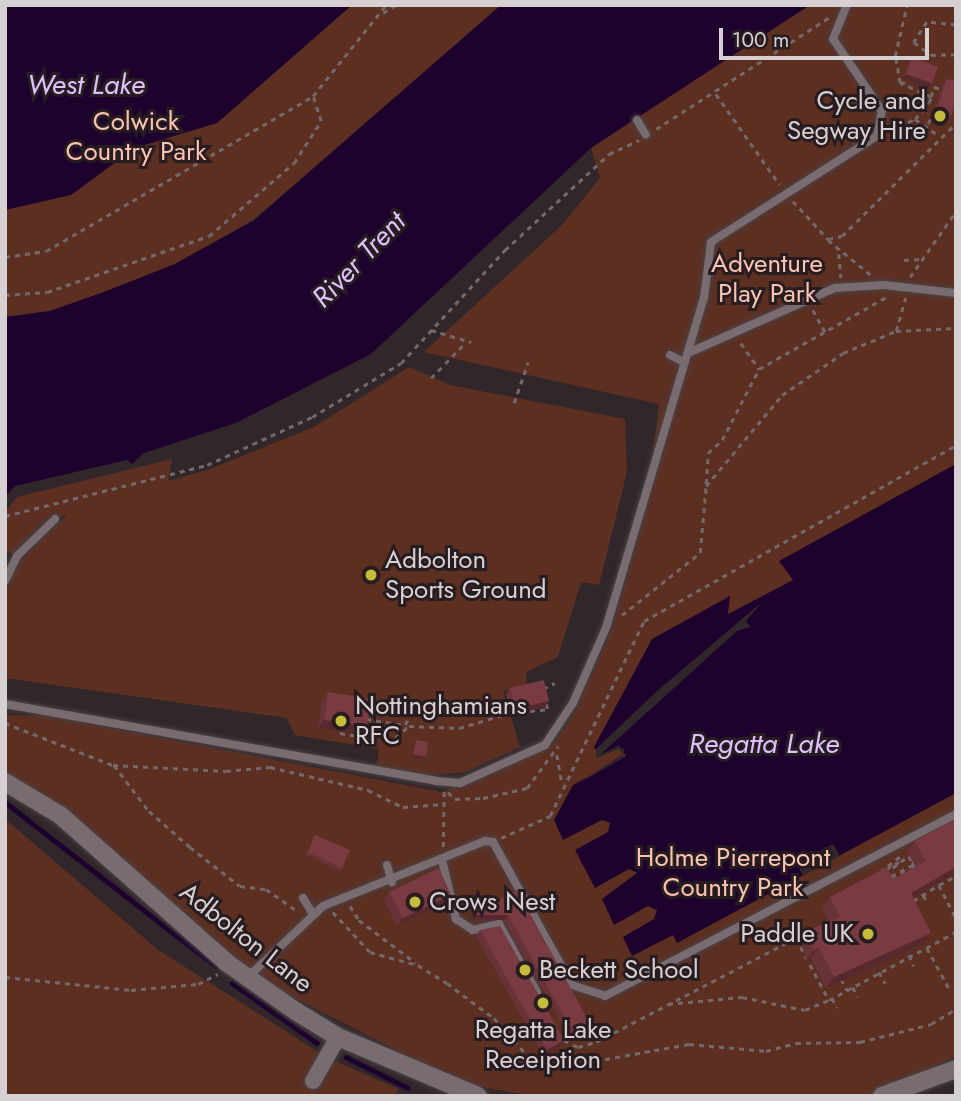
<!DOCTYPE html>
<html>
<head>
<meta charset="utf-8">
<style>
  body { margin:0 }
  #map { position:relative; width:961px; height:1101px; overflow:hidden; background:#31272b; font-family:Jost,sans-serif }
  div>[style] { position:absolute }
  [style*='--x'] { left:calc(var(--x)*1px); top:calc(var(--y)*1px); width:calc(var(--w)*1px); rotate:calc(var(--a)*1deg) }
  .green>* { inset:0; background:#5d2f21 }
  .water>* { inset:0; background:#1d022e }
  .pier>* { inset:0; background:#31272b }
  .stream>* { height:4.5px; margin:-2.25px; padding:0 2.25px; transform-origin:2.25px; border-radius:2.25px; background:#1d022e }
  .path>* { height:2.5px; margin-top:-1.25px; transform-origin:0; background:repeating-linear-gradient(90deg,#71696c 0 5px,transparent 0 10px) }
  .roads { filter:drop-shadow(0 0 2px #4a4245) drop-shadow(0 0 2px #4a4245) }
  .lane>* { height:8px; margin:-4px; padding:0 4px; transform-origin:4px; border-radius:4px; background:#786c70 }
  .street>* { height:16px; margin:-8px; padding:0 8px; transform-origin:8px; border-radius:8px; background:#786c70 }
  .secondary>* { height:18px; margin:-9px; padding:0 9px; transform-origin:9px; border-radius:9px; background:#786c70 }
  .path-bridge>* { height:2.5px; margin-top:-1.25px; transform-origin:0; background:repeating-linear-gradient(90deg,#71696c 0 5px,transparent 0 10px) }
  .wall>* { inset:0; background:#683338 }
  .shaded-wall>* { inset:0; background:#55292e }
  .building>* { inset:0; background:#793b41 }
  .dots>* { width:19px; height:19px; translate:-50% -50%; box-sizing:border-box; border:4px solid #271d21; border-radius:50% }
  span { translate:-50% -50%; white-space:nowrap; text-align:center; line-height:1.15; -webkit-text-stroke:6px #271d21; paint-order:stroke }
  .poi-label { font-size:26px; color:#d7d0d2 }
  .right { translate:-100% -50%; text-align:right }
  .left { translate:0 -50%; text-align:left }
  .park-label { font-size:26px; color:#fbc3b1 }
  .street-label { font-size:26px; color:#d7d0d2 }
  .water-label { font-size:28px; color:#e0bfff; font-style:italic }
  .frame { position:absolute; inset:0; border:7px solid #d7d0d2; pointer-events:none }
  .scale { position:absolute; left:719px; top:28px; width:210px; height:32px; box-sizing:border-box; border:4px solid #d7d0d2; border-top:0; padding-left:9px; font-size:21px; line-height:24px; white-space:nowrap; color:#d7d0d2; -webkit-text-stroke:5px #271d21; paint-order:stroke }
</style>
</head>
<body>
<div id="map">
  <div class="green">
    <i style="clip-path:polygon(5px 5px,501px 5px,253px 220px,175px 264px,104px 292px,50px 311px,5px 317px)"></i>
    <i style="clip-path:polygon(804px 5px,956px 5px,956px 1056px,876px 1096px,536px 1096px,463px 1084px,275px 988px,203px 936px,96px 836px,5px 773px,5px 715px,47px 716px,442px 792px,553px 744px,575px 711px,611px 630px,646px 511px,659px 404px,424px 352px,562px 225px,600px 178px,591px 148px)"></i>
    <i style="clip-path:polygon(409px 367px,450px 385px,625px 419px,627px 472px,599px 585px,581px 582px,558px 657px,526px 672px,527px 686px,503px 691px,520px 747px,463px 773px,413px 775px,376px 769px,379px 749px,295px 735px,287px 718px,5px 678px,5px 592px,20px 560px,67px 515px,46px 520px,15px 553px,5px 552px,5px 512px,17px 497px,172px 459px,168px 481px,210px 469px,314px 427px)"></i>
    <i style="clip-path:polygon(5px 819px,157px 949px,326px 1057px,399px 1089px,395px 1096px,5px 1096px)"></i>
  </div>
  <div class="water">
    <i style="clip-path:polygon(5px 5px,352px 5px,217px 123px,135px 148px,71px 195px,5px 210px)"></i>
    <i style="clip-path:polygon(501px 5px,810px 5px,591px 148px,371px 354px,236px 423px,144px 453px,132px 464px,127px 460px,15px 486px,5px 497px,5px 317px,50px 311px,104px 292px,175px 264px,253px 221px)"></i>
    <i style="clip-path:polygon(956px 464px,956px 793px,677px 943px,673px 935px,632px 956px,623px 937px,654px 919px,657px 910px,648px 906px,614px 925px,602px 899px,637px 873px,629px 869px,595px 888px,575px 850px,608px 832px,610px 823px,602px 820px,563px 840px,554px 820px,573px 785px,626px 756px,619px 746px,599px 756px,594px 747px,652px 639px,730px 596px,728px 614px,793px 580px,779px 561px)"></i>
  </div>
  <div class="pier">
    <i style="clip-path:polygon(762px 602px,746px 621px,750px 627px,737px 631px,601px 754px,618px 746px,624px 749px,623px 758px,574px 786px,623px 754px,619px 749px,596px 758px,596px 749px,656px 692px)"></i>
    <i style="clip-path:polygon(833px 844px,840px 856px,803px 876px,797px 864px)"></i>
  </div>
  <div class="stream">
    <i style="--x:5;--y:802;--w:267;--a:37.9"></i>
    <i style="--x:232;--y:983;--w:104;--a:35.2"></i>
    <i style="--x:346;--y:1057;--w:69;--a:26.6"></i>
  </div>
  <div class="path">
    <i style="--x:383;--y:13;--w:15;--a:-32"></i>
    <i style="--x:956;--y:25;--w:29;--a:-174"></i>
    <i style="--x:927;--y:22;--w:24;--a:123"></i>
    <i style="--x:914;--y:42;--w:21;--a:37"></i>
    <i style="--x:931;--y:55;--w:25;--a:-2"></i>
    <i style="--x:900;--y:83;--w:27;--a:-100"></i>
    <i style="--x:895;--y:56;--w:52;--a:-76.8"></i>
    <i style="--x:716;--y:94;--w:111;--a:54.9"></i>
    <i style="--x:931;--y:97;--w:10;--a:-73"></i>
    <i style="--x:934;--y:87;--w:8;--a:14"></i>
    <i style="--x:915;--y:119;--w:28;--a:35"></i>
    <i style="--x:928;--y:124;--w:20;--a:-66"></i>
    <i style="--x:656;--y:129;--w:207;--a:-32.8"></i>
    <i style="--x:890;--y:131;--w:28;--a:-26"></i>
    <i style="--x:915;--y:119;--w:21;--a:-49"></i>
    <i style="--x:929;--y:103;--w:6;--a:-72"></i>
    <i style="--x:931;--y:97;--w:34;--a:-156"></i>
    <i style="--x:900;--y:83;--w:9;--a:-6"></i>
    <i style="--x:793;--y:201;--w:52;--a:47.4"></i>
    <i style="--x:828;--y:239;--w:14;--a:-12"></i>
    <i style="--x:842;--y:236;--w:161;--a:-44.7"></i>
    <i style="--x:828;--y:240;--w:55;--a:39.1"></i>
    <i style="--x:839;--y:254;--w:24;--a:85"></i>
    <i style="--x:5;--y:257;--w:41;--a:-8.3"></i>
    <i style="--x:46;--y:251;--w:309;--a:-30.1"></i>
    <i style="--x:313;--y:96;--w:117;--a:-51.3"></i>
    <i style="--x:904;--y:260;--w:16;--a:-4"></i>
    <i style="--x:910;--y:277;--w:80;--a:-55.1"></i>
    <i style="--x:5;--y:295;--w:42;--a:-4.1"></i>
    <i style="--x:47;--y:292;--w:171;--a:-19.1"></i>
    <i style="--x:209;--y:236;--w:112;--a:-40.7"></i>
    <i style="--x:294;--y:163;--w:50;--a:-57.3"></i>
    <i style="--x:321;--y:121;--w:26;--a:-108"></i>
    <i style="--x:813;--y:310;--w:25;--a:61"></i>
    <i style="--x:431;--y:330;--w:42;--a:16.7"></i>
    <i style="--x:896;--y:331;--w:35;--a:-74"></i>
    <i style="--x:741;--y:343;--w:32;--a:55"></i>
    <i style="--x:431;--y:378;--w:50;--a:-45.8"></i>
    <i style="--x:514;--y:403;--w:43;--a:-71.1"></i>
    <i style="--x:706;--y:484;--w:31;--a:-86"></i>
    <i style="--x:708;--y:453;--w:19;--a:-43"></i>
    <i style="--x:722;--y:440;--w:80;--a:-62.5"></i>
    <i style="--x:759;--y:369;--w:148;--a:-29.5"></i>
    <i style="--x:5;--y:516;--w:208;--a:-14.2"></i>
    <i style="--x:207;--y:465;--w:115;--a:-24.6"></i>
    <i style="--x:312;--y:417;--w:104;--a:-31.2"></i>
    <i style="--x:401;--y:363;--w:154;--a:-47.4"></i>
    <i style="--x:505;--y:250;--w:142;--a:-42.7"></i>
    <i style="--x:609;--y:154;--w:33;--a:-25"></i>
    <i style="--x:622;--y:615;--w:100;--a:-38.5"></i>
    <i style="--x:700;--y:553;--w:67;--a:-84.9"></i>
    <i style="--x:706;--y:486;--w:119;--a:-50.1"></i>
    <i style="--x:782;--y:395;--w:74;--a:-34.5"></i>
    <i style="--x:843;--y:353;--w:57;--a:-22.5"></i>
    <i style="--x:896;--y:331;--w:60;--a:-2.9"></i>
    <i style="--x:543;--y:689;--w:13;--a:-27"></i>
    <i style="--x:520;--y:712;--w:27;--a:-6"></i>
    <i style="--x:547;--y:709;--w:6;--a:-99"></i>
    <i style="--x:366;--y:719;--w:39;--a:9"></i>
    <i style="--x:405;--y:725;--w:21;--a:-65"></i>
    <i style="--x:5;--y:723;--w:116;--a:21.3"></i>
    <i style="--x:113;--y:765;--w:113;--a:3"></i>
    <i style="--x:226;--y:771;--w:44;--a:-5.2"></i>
    <i style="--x:270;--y:767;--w:101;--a:13.2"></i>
    <i style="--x:368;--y:790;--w:39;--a:26"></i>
    <i style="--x:403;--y:807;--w:41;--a:-4.2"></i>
    <i style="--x:340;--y:733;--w:29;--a:10"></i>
    <i style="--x:369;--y:738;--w:33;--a:-81"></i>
    <i style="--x:388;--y:744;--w:28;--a:-41"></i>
    <i style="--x:409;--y:726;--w:50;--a:2.3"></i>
    <i style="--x:459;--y:728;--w:46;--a:-16.5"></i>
    <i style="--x:557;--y:755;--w:27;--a:80"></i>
    <i style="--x:114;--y:765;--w:58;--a:52.7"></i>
    <i style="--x:149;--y:811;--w:55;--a:41.3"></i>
    <i style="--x:190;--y:847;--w:63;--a:38"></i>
    <i style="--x:240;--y:886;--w:26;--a:7"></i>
    <i style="--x:266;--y:889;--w:37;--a:35"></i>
    <i style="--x:448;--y:792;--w:10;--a:45"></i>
    <i style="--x:455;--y:799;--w:28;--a:-2"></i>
    <i style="--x:483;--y:798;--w:45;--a:-12.8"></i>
    <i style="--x:527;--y:788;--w:52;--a:-53.6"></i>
    <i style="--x:501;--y:838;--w:54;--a:-24.2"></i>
    <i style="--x:550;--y:816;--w:216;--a:-64.3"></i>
    <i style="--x:644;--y:621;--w:358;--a:-29.4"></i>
    <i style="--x:443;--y:847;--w:56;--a:-89"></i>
    <i style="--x:909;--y:856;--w:11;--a:63"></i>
    <i style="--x:886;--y:869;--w:21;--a:-28"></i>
    <i style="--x:905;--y:859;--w:21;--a:143"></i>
    <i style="--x:880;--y:872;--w:28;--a:-38"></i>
    <i style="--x:891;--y:876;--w:25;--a:-27"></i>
    <i style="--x:913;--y:865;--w:7;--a:63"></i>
    <i style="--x:892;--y:879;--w:18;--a:-27"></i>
    <i style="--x:939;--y:885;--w:19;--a:-28"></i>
    <i style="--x:924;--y:895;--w:10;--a:73"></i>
    <i style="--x:913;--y:901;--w:31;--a:-32"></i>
    <i style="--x:939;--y:885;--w:38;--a:63"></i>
    <i style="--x:350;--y:906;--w:17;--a:57"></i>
    <i style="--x:359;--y:920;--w:71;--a:37"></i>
    <i style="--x:333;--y:912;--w:54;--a:47.2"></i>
    <i style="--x:370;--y:952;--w:50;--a:15.2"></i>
    <i style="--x:418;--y:965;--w:34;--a:32"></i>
    <i style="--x:447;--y:983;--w:59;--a:36.7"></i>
    <i style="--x:494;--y:1018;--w:63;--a:48.2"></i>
    <i style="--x:536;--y:1065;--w:20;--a:9"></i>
    <i style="--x:556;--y:1068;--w:135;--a:-10.2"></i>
    <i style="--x:689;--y:1044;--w:77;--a:5.2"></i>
    <i style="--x:766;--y:1051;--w:31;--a:-15"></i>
    <i style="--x:796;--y:1043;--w:64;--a:-0.9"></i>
    <i style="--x:860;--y:1042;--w:73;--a:-14.2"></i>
    <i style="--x:931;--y:1024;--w:29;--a:-31"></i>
    <i style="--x:927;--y:948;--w:46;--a:61.2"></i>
    <i style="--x:909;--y:955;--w:12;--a:66"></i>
    <i style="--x:879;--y:972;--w:13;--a:61"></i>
    <i style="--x:5;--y:977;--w:127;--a:5.9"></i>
    <i style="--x:131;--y:990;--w:67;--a:-5.1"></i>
    <i style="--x:198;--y:984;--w:22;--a:-27"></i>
    <i style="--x:841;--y:979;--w:13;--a:61"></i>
    <i style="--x:853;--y:987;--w:11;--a:68"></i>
    <i style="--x:832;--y:998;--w:11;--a:63"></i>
    <i style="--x:668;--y:1004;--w:74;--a:-5.4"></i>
    <i style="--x:742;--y:997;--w:64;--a:11.7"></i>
    <i style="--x:805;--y:1010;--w:26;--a:-23"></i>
    <i style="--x:564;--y:1040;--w:16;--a:27"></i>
    <i style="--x:578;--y:1047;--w:19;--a:-16"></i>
    <i style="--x:596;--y:1042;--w:225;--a:-27.5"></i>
    <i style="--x:796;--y:938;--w:70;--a:62"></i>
    <i style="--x:829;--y:1000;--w:144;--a:-28.2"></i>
  </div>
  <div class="roads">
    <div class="lane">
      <i style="--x:637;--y:120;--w:17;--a:59"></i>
      <i style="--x:688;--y:353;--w:161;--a:-23.9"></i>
      <i style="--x:835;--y:288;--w:49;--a:-3.5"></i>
      <i style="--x:884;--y:285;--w:72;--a:6.3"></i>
      <i style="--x:670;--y:355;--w:16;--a:27"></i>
      <i style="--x:5;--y:581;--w:28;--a:-64"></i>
      <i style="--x:17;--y:556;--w:53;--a:-44.2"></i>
      <i style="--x:5;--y:704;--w:438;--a:10.1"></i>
      <i style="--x:436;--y:781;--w:24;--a:5"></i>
      <i style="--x:460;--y:783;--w:93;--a:-24.1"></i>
      <i style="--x:545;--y:745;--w:50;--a:-56.3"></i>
      <i style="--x:573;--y:703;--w:82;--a:-66.3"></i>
      <i style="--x:606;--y:628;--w:344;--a:-73.5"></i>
      <i style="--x:704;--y:298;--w:56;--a:-82.9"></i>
      <i style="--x:711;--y:242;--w:197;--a:-32.6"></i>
      <i style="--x:877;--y:136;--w:25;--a:-79"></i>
      <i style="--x:882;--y:111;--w:87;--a:-124.2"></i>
      <i style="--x:833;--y:39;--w:37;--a:-68"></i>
      <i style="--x:442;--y:860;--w:61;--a:76.7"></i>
      <i style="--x:456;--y:919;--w:20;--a:33"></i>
      <i style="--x:473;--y:930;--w:27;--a:-13"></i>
      <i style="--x:499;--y:924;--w:78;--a:60.8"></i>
      <i style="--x:387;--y:865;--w:18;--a:74"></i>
      <i style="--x:303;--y:898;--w:19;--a:58"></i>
      <i style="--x:248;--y:977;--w:103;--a:-43.4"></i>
      <i style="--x:323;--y:906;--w:175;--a:-21.9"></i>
      <i style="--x:485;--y:841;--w:8;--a:7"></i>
      <i style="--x:493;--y:842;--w:163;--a:61.1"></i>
      <i style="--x:572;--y:985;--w:35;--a:18"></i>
      <i style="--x:605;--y:996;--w:395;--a:-27.4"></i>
    </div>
    <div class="street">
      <i style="--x:313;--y:1081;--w:51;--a:-60.4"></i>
    </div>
    <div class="secondary">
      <i style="--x:5;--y:782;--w:64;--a:31"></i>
      <i style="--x:60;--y:815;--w:223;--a:41.5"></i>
      <i style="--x:227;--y:963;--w:85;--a:35"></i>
      <i style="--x:297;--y:1012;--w:48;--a:31.4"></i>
      <i style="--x:338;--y:1037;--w:152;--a:22.9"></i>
      <i style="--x:882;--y:1096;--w:79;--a:-20"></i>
    </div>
  </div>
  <div class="path-bridge">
    <i style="--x:913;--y:865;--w:6;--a:-90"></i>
  </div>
  <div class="wall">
    <i style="clip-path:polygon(912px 57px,932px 83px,928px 89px,902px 79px,909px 63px)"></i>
    <i style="clip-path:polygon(947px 79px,948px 123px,944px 128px,930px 124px,943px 84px)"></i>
    <i style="clip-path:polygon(510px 688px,545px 707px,511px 715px,506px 694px)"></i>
    <i style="clip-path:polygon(328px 692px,367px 726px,361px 735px,318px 728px,322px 701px)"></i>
    <i style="clip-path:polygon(956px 819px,956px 873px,913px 898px,931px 933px,924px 944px,826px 988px,811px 958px,806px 961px,802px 941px,809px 930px,829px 921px,822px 908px,830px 897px,893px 879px,916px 867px,907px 852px,915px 841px)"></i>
    <i style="clip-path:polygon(315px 835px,342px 868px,340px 871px,306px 855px)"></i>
    <i style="clip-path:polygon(517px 890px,590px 1024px,587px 1030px,570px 1039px,504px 920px,470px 920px,474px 915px)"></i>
    <i style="clip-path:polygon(389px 892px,445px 903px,397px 926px,384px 901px)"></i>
    <i style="clip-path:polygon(480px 930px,564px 1040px,560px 1045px,543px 1055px,476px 936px)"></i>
  </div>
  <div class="shaded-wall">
    <i style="clip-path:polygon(906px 74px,932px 83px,928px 89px,902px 79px)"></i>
    <i style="clip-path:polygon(934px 118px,948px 123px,944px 128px,930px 124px)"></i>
    <i style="clip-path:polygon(549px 701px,545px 707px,511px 715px,515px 709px)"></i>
    <i style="clip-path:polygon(324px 720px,367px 726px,361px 735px,318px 728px)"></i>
    <i style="clip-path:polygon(413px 754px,426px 757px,424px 759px,411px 757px)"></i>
    <i style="clip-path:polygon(956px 867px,956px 873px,903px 904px,911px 893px)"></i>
    <i style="clip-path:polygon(451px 895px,445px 903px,397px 926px,403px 918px)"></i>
    <i style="clip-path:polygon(474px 915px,508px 915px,504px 920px,470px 920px)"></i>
    <i style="clip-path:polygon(931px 933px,924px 944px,826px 988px,834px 977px)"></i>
    <i style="clip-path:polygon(819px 947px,811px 958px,806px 961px,814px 950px)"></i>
    <i style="clip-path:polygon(590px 1024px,587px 1030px,570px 1039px,574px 1034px)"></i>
    <i style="clip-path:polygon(564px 1040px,560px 1045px,543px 1055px,547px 1050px)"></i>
  </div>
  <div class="building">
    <i style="clip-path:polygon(912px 57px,938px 67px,932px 83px,906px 74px)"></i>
    <i style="clip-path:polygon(947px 79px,956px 81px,956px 104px,948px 123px,934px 118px)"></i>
    <i style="clip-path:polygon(544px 680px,549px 701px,515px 709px,510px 688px)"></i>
    <i style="clip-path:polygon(328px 692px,371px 699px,367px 726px,324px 720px)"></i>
    <i style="clip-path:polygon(416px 740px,428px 742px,426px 757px,413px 754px)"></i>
    <i style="clip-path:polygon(956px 819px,956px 867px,911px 893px,931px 933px,834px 977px,819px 947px,814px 950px,809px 930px,840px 917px,830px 897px,887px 867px,893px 879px,926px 861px,915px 841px)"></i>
    <i style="clip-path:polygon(315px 835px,350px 850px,342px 868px,308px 852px)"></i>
    <i style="clip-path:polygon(439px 868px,451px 895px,403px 918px,389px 892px)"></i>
    <i style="clip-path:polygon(517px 890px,590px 1024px,574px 1034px,508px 915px,474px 915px)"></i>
    <i style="clip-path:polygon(500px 926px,564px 1040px,547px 1050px,480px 930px)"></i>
  </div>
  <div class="dots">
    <i style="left:940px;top:116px;background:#c5bc3d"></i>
    <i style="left:371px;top:575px;background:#c5bc3d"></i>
    <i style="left:341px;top:721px;background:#c5bc3d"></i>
    <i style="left:415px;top:902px;background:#c5bc3d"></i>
    <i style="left:868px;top:934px;background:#c5bc3d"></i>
    <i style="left:525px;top:970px;background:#c5bc3d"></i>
    <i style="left:543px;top:1003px;background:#c5bc3d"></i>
  </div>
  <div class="poi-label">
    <span class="right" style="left:926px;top:116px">Cycle and<br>Segway Hire</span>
    <span class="left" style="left:385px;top:575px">Adbolton<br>Sports Ground</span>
    <span class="left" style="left:355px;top:721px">Nottinghamians<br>RFC</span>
    <span class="left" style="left:429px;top:902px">Crows Nest</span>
    <span class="right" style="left:854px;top:934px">Paddle UK</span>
    <span class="left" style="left:539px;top:970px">Beckett School</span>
    <span style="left:543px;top:1045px">Regatta Lake<br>Receiption</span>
  </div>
  <div class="park-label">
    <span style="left:136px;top:137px">Colwick<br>Country Park</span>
    <span style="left:767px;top:279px">Adventure<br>Play Park</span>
    <span style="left:733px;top:873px">Holme Pierrepont<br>Country Park</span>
  </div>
  <div class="street-label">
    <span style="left:246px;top:938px;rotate:38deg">Adbolton Lane</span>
  </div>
  <div class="water-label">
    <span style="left:86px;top:85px">West Lake</span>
    <span style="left:359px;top:260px;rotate:-46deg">River Trent</span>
    <span style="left:764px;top:744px">Regatta Lake</span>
  </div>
  <div class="frame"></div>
  <div class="scale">100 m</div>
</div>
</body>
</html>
